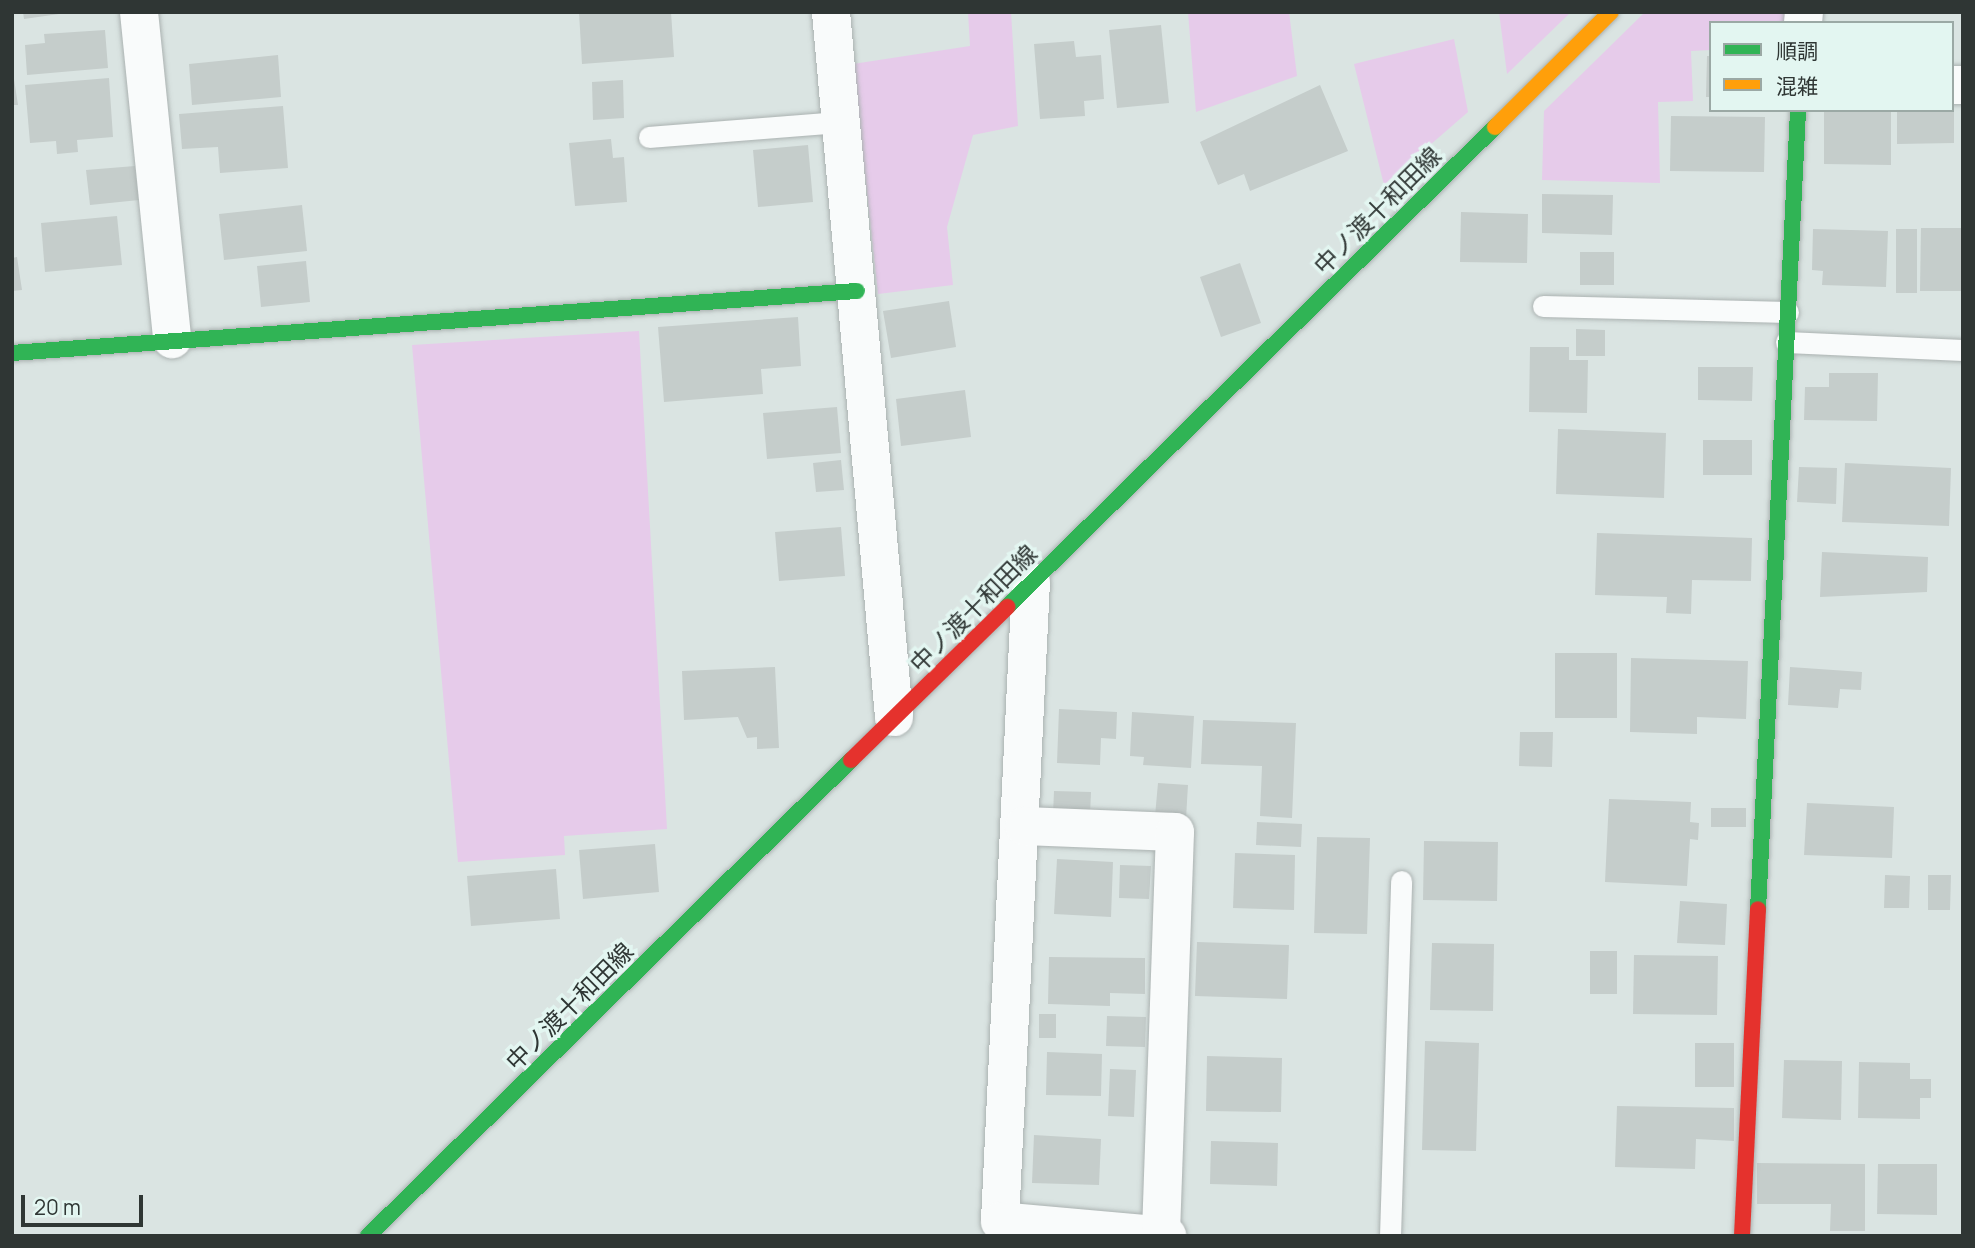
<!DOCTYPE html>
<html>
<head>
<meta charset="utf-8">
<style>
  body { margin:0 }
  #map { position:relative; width:1975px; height:1248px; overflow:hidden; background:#dae4e2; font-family:Manrope,"Noto Sans JP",sans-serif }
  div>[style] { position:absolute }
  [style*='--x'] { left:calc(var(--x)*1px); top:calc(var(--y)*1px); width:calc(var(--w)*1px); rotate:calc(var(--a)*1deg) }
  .green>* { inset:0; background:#e6cbea }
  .building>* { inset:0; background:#c5cdcb }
  .roads { filter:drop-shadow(0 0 2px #abb2b1) drop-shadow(0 0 2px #abb2b1) }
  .lane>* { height:21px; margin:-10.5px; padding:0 10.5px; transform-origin:10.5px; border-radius:10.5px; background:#f9fbfb }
  .street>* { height:38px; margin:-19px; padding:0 19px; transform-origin:19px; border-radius:19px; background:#f9fbfb }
  .fast>* { height:16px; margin:-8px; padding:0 8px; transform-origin:8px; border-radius:8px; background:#30b455 }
  .slow>* { height:16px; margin:-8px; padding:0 8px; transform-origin:8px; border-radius:8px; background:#ff9f0a }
  .jam>* { height:16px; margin:-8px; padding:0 8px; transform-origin:8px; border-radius:8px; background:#e5322d }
  span { translate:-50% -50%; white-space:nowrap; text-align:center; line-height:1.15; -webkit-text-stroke:7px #e3f6f1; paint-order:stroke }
  .street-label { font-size:24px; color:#2f3634 }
  .frame { position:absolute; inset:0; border:14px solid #2f3634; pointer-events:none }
  .legend { position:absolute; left:1709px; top:21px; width:245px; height:91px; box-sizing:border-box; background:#e3f6f1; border:2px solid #9ba9a5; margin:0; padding:9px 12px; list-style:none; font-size:21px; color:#2f3634 }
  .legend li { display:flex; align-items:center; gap:14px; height:35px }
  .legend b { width:35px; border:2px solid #9ba9a5 }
  .scale { position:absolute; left:21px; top:1195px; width:122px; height:32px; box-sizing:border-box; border:4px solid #2f3634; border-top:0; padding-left:9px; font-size:21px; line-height:24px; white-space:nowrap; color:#2f3634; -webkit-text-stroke:5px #e3f6f1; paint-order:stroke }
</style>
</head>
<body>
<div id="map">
  <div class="green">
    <i style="clip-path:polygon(968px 12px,1011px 12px,1018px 126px,973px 135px,947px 227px,953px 285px,878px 294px,853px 64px,970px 46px)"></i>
    <i style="clip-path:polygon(1188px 12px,1289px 12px,1297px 76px,1196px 112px)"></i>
    <i style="clip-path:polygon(1499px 12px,1571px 12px,1507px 74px)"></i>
    <i style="clip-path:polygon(1645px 12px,1786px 12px,1785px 23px,1711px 23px,1711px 50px,1691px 51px,1693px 101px,1658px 102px,1660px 183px,1542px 180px,1544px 111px)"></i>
    <i style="clip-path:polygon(1454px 39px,1468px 112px,1384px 185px,1354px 64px)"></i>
    <i style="clip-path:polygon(639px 331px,667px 829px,564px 836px,565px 855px,458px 862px,412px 345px)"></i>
  </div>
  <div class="building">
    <i style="clip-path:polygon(23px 12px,59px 12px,59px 14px,24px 19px)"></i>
    <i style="clip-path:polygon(579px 12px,671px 12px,674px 57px,582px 64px)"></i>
    <i style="clip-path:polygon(1161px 25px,1169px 103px,1117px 108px,1109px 30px)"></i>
    <i style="clip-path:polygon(105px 30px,108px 68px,27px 75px,25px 45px,45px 43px,44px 34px)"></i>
    <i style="clip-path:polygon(1074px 41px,1076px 57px,1101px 55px,1104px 99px,1084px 101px,1085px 116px,1040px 119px,1034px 44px)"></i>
    <i style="clip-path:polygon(278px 55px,281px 97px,192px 105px,189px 64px)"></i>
    <i style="clip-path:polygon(1707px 56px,1711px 56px,1711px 97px,1706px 97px)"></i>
    <i style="clip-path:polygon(12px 66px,18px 105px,12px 105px)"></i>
    <i style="clip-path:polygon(109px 78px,113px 137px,77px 140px,78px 152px,57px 154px,56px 141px,30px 143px,25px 85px)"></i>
    <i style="clip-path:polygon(623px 80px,624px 118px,593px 120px,592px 82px)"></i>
    <i style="clip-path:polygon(1320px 85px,1348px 151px,1250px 191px,1244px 174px,1218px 185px,1200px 142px)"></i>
    <i style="clip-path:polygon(283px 106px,288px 168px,220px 173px,218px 147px,182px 149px,179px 114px)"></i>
    <i style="clip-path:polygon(1824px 110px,1891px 110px,1891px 165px,1824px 164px)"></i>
    <i style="clip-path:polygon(1897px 110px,1954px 110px,1954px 143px,1897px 144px)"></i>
    <i style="clip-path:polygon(1671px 116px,1765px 117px,1764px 172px,1670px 171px)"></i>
    <i style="clip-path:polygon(611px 139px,613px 158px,624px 157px,627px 202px,575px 206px,569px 143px)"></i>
    <i style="clip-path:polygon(808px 145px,813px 202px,758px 207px,753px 150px)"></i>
    <i style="clip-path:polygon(135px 166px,139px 200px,90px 205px,86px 170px)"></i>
    <i style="clip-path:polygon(1542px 194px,1613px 195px,1612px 235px,1542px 233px)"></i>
    <i style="clip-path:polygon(302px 205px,307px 251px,224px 260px,219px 214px)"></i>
    <i style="clip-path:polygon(1461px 212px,1528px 214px,1527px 263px,1460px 262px)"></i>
    <i style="clip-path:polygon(117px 216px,122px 265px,45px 272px,41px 223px)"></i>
    <i style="clip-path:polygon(1921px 228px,1963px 228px,1963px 291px,1920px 291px)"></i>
    <i style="clip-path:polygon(1813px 229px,1888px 231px,1886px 287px,1822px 285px,1823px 271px,1812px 270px)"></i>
    <i style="clip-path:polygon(1896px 229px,1917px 229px,1917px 293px,1896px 293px)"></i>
    <i style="clip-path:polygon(1580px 252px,1614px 252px,1614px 285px,1580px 285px)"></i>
    <i style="clip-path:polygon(17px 257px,22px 290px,12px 291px,12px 258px)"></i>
    <i style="clip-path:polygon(306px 261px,310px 302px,261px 307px,257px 266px)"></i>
    <i style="clip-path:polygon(1240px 263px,1261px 323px,1221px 337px,1200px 277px)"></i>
    <i style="clip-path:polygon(949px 301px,956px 347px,891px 358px,883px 311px)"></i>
    <i style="clip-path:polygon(798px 317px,801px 366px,761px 369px,763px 394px,664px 402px,658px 327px)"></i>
    <i style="clip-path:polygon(1576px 329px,1605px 330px,1605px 356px,1576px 356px)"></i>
    <i style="clip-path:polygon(1530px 347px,1569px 347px,1569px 360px,1588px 360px,1587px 413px,1529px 412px)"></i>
    <i style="clip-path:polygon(1698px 367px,1753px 367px,1752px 401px,1698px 400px)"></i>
    <i style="clip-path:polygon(1829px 373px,1878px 373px,1877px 421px,1804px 420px,1805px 387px,1829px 387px)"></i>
    <i style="clip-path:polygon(965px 390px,971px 437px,901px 446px,896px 399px)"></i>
    <i style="clip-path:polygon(837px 407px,841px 453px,767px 459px,763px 413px)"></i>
    <i style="clip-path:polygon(1558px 429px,1666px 433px,1664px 498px,1556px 494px)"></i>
    <i style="clip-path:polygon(1703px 440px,1752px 440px,1752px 475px,1703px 475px)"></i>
    <i style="clip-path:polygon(841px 460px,844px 490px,816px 492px,813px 463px)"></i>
    <i style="clip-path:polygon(1845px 463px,1951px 468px,1949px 526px,1842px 522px)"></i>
    <i style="clip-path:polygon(1799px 467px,1837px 468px,1836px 504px,1797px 502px)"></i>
    <i style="clip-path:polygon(841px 527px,845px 576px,779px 581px,775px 532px)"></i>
    <i style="clip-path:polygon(1597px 533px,1752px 538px,1751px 581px,1692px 580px,1691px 614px,1666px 613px,1667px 597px,1595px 595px)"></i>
    <i style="clip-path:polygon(1822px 552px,1928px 557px,1927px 592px,1820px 597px)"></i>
    <i style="clip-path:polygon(1555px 653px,1617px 653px,1617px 718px,1555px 718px)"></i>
    <i style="clip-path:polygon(1631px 658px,1748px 661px,1746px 719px,1697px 717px,1697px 734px,1630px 732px)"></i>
    <i style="clip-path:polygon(775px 667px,779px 748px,757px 749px,757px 737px,747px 738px,738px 717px,684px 720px,682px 671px)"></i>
    <i style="clip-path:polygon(1790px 667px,1862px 672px,1861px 690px,1840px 689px,1838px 708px,1788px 705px)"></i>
    <i style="clip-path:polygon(1059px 709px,1117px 712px,1116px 739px,1101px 738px,1100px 765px,1057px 763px)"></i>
    <i style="clip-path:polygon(1132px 712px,1194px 716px,1191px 768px,1143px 765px,1144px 757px,1130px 756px)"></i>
    <i style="clip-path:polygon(1203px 720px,1296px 723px,1292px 818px,1260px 816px,1262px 766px,1201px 764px)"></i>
    <i style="clip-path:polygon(1520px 732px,1553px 732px,1552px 767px,1519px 766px)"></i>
    <i style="clip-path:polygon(1158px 783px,1188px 785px,1186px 818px,1155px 816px)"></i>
    <i style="clip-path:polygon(1054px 791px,1091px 792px,1090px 815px,1053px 814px)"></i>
    <i style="clip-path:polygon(1609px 799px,1691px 802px,1690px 822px,1699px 823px,1698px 840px,1690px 839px,1687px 886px,1605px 882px)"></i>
    <i style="clip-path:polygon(1807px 803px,1894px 807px,1892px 858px,1804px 855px)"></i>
    <i style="clip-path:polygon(1711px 808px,1746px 808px,1746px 827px,1711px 827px)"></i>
    <i style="clip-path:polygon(1257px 822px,1302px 824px,1301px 847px,1256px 845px)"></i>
    <i style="clip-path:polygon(1317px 837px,1370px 838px,1367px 934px,1314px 933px)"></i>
    <i style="clip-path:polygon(1424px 841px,1498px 842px,1497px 901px,1423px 900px)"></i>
    <i style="clip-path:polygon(655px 844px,659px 892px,583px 899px,579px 850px)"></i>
    <i style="clip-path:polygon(1235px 853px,1295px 855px,1294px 910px,1233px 908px)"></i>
    <i style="clip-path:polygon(1057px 859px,1113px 862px,1111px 917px,1054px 914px)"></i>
    <i style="clip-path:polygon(1120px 865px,1151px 866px,1149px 899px,1119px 898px)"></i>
    <i style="clip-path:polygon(556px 869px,560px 919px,471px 926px,467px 876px)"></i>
    <i style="clip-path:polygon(1885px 875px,1910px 876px,1909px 908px,1884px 908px)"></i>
    <i style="clip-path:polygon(1928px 875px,1951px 875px,1950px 910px,1928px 910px)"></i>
    <i style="clip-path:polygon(1680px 901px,1727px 904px,1725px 945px,1677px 943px)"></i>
    <i style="clip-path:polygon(1197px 942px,1289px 945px,1287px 999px,1195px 996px)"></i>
    <i style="clip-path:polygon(1432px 943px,1494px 944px,1493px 1011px,1430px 1010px)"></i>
    <i style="clip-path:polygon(1590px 951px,1617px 951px,1617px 994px,1590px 994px)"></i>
    <i style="clip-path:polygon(1634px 955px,1718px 956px,1717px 1015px,1633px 1014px)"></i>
    <i style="clip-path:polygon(1049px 957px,1145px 958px,1145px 994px,1110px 993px,1110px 1006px,1048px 1004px)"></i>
    <i style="clip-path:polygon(1039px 1014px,1056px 1014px,1056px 1038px,1039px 1038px)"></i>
    <i style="clip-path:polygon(1107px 1016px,1146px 1017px,1145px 1047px,1106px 1046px)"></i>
    <i style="clip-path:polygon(1425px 1041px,1479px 1043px,1476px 1151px,1422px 1150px)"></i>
    <i style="clip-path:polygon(1695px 1043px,1734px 1043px,1734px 1087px,1695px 1087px)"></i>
    <i style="clip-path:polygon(1047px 1052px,1102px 1054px,1101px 1096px,1046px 1095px)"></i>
    <i style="clip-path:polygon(1207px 1056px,1282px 1058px,1281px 1112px,1206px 1111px)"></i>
    <i style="clip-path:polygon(1784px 1060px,1842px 1061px,1841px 1120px,1782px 1118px)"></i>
    <i style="clip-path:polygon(1859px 1062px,1910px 1063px,1910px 1079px,1931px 1079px,1931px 1098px,1920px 1098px,1920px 1119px,1858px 1118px)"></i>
    <i style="clip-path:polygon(1110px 1069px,1136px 1070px,1134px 1117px,1108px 1116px)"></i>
    <i style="clip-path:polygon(1617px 1106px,1734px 1108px,1734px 1141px,1696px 1139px,1695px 1169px,1615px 1167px)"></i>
    <i style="clip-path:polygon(1034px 1135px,1101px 1139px,1099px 1185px,1032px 1183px)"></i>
    <i style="clip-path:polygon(1211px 1141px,1278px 1143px,1277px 1186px,1210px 1184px)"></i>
    <i style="clip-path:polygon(1757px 1163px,1865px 1164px,1865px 1231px,1830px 1231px,1831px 1204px,1757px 1204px)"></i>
    <i style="clip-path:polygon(1878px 1164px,1937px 1164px,1937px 1215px,1877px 1214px)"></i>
  </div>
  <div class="roads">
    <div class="lane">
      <i style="--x:649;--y:137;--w:193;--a:-4.5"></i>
      <i style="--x:1543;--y:306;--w:245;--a:1.4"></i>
      <i style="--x:1786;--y:342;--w:177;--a:2.6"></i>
      <i style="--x:1390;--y:1236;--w:355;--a:-88.2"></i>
    </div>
    <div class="street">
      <i style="--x:139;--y:12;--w:329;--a:84.2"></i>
      <i style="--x:831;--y:12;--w:708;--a:84.89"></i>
      <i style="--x:1803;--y:23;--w:11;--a:-85"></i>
      <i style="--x:1952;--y:85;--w:11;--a:0"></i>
      <i style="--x:1031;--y:582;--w:640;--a:92.78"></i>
      <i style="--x:1000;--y:1221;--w:168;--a:5.1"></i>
      <i style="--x:1024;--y:826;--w:151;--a:2.3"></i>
      <i style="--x:1175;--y:832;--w:403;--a:92"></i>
    </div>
    <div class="fast">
      <i style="--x:12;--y:353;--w:847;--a:-4.2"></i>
      <i style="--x:1007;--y:607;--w:685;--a:-44.53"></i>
      <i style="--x:1758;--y:909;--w:800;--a:-87.13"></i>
      <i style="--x:368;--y:1236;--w:678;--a:-44.58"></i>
    </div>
    <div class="slow">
      <i style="--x:1495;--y:127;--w:163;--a:-44.8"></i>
    </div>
    <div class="jam">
      <i style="--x:851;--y:760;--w:219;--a:-44.4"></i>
      <i style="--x:1742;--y:1236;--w:327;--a:-87.2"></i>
    </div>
  </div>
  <div class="street-label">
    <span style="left:1377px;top:210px;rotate:-45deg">中ノ渡十和田線</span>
    <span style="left:973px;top:608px;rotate:-45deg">中ノ渡十和田線</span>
    <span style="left:569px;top:1006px;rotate:-45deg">中ノ渡十和田線</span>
  </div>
  <div class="frame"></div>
  <ul class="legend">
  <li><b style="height:9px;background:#30b455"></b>順調</li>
  <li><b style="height:9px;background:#ff9f0a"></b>混雑</li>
  </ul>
  <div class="scale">20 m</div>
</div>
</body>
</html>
